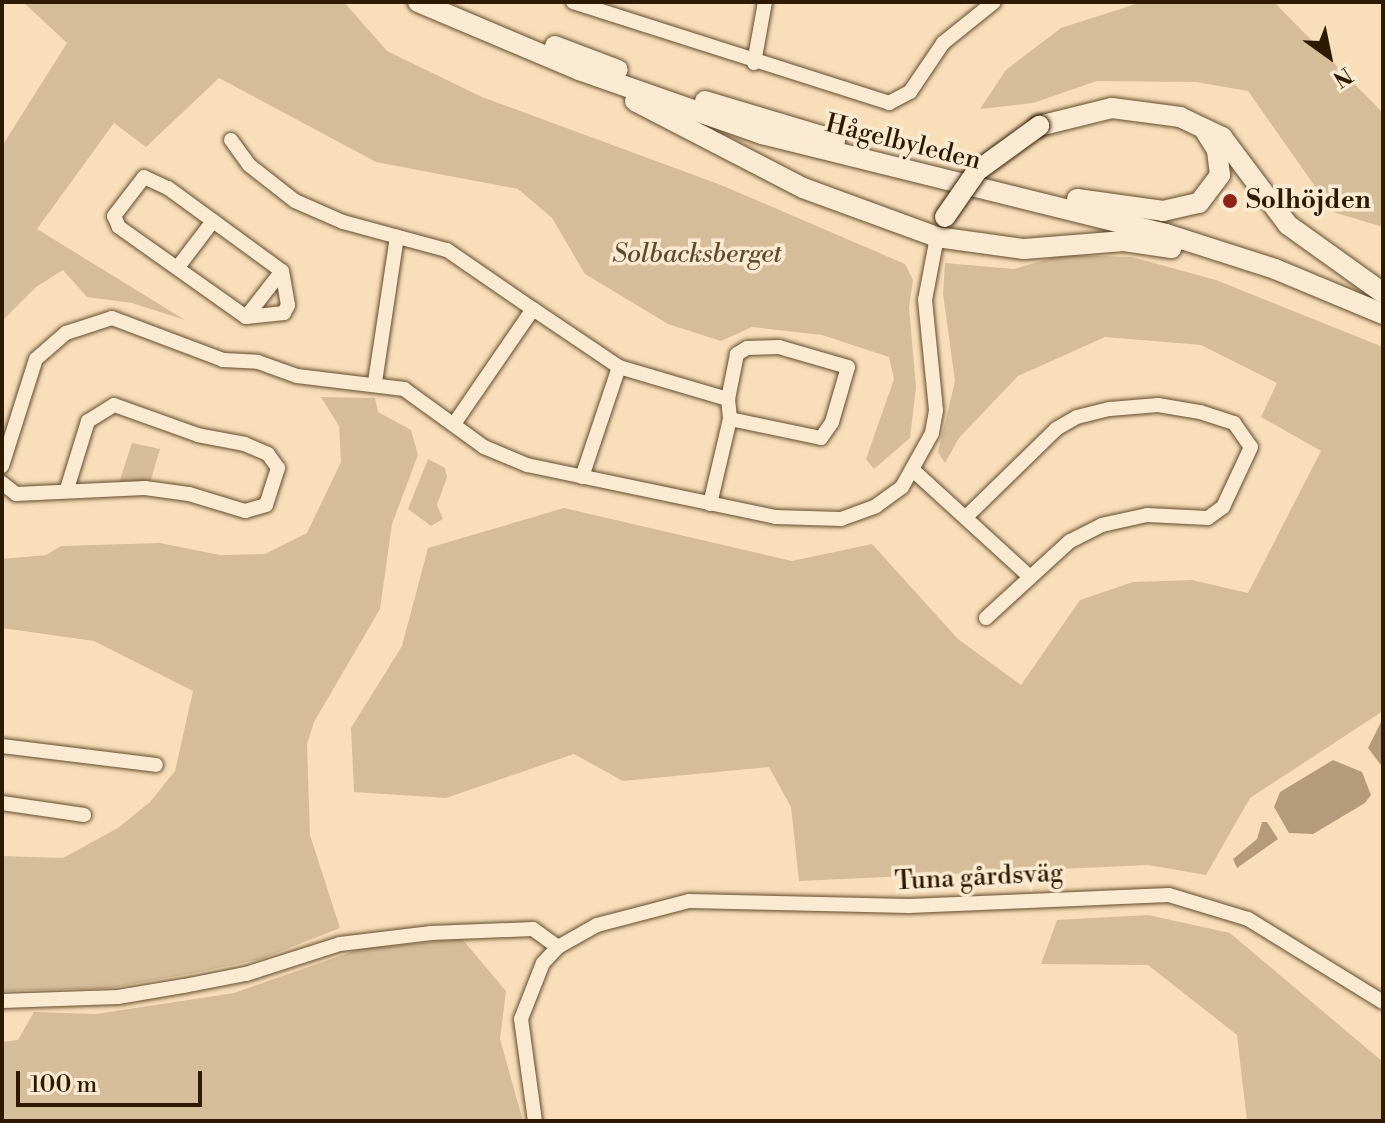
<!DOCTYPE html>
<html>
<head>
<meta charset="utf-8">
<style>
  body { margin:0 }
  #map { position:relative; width:1385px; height:1123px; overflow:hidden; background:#f9deba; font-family:"Libre Bodoni",serif }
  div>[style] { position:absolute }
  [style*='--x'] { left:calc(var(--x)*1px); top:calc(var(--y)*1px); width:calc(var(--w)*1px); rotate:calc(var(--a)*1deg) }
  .green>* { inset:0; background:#d6bd9a }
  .water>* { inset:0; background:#b49b7b }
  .roads { filter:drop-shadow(0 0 2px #614b2e) drop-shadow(0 0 2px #614b2e) }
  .street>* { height:14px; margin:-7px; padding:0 7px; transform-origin:7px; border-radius:7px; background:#fbead2 }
  .secondary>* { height:20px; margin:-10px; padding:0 10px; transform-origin:10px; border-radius:10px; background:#fbead2 }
  .bridges { filter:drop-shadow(0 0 2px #2e1a00) drop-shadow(0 0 2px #2e1a00) }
  .secondary-bridge>* { height:20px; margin:-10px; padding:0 10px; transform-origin:10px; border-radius:10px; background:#fbead2 }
  .dots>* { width:22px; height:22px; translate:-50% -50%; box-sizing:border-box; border:4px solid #fbead2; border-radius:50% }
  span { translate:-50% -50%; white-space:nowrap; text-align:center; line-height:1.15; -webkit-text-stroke:7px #fbead2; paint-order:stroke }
  .street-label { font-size:26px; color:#2e1a00 }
  .poi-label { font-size:26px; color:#2e1a00; font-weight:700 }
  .left { translate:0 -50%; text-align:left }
  .park-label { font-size:26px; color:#604b2e; font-style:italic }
  .frame { position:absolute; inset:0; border:4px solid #2e1a00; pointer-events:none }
  .north { position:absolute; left:1289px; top:16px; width:80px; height:80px; -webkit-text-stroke:6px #fbead2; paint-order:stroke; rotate:147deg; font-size:22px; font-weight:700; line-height:32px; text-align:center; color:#2e1a00 }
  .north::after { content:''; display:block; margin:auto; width:28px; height:36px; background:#2e1a00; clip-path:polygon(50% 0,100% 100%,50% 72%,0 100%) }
  .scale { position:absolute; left:16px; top:1071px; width:186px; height:36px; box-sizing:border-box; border:4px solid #2e1a00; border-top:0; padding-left:10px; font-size:24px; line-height:28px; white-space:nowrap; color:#2e1a00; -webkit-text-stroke:6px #fbead2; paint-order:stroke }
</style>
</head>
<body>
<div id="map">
  <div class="green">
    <i style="clip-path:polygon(23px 2px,344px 2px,387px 51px,482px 97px,721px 185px,905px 264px,913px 280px,909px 307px,916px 387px,910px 438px,874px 469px,866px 459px,894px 379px,889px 357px,822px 335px,752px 327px,721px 341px,668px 324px,585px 274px,552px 218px,518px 189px,376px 162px,219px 78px,146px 147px,114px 123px,37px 229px,185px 320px,132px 303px,87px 297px,63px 270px,36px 287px,2px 321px,2px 146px,67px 43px)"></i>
    <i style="clip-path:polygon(1142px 2px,1274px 2px,1383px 113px,1383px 227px,1333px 212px,1248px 91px,1196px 82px,1097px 81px,1033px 103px,980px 109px,1006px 70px,1061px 28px)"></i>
    <i style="clip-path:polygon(1061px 255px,1132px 257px,1216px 280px,1383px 347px,1383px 711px,1250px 798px,1206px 875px,1148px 865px,799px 881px,791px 807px,769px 767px,623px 781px,574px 754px,446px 798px,354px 792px,351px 728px,402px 646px,428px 548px,564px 508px,792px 561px,872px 544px,958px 639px,1021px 685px,1080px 600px,1133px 582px,1192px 580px,1248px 593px,1321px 451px,1261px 417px,1277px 383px,1201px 345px,1105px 337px,1018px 376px,959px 438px,945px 463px,938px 452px,955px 381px,943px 294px,945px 263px,1014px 269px)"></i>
    <i style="clip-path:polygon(321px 397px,375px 398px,378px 412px,411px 430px,418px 455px,392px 524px,380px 609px,314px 722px,307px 744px,310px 835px,340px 928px,261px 959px,195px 973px,110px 988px,2px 991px,2px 856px,63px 858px,118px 828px,150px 802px,175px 771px,193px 691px,94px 641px,2px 628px,2px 559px,46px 555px,61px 546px,160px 543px,220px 555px,265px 554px,307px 533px,341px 462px,339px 426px)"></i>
    <i style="clip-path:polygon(132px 443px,160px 449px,150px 483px,118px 486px)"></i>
    <i style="clip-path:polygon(428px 459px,445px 468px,447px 477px,437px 505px,443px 519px,431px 526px,408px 509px)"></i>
    <i style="clip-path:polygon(1148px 915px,1230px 933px,1383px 1062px,1383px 1121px,1247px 1121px,1237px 1035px,1148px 965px,1041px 964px,1057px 920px)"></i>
    <i style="clip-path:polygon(462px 939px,506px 991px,500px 1039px,523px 1121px,2px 1121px,2px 1042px,18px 1040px,34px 1012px,96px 1014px,234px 993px,360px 949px)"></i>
  </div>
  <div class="water">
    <i style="clip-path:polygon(1383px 718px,1383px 768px,1368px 748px)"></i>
    <i style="clip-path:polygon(1333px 760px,1362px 772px,1371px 795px,1365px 803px,1313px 834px,1289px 833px,1274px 807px,1280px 792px)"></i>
    <i style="clip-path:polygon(1262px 822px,1267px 822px,1278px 839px,1237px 868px,1233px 859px,1257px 839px)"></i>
  </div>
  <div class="roads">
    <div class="street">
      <i style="--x:573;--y:2;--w:332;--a:17.7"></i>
      <i style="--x:889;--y:103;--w:24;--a:-28"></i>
      <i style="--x:910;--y:92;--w:59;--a:-56"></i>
      <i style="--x:943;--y:43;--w:65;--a:-38.8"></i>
      <i style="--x:754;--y:63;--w:62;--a:-79.8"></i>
      <i style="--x:231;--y:140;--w:31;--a:54"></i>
      <i style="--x:249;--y:165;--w:58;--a:38"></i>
      <i style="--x:295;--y:201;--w:52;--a:23.6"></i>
      <i style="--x:343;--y:222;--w:108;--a:15.1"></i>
      <i style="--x:447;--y:250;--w:104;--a:34.5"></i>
      <i style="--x:533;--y:309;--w:140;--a:124.5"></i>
      <i style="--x:144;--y:177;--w:26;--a:25"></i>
      <i style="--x:168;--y:188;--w:141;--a:36.1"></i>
      <i style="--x:282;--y:271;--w:35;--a:80"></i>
      <i style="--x:288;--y:305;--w:9;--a:117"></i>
      <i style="--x:284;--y:313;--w:38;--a:174"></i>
      <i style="--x:246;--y:317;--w:156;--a:-144.7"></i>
      <i style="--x:119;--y:227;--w:12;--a:-114"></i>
      <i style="--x:114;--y:216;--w:49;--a:-52.4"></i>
      <i style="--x:178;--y:267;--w:58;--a:-52.7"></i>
      <i style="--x:533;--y:309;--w:104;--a:34"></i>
      <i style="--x:619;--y:367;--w:114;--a:16.4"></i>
      <i style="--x:246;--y:317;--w:58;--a:-52"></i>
      <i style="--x:375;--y:382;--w:147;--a:-81.4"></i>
      <i style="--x:2;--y:466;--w:112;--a:-72.4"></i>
      <i style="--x:36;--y:359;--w:40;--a:-41"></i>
      <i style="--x:66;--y:333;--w:48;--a:-18.1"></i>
      <i style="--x:112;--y:318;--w:119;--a:20.7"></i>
      <i style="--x:223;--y:360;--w:35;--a:3"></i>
      <i style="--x:258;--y:362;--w:41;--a:19.7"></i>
      <i style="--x:297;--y:376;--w:108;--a:6.9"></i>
      <i style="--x:404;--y:389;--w:99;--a:35.9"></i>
      <i style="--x:484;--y:447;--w:47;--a:22.7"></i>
      <i style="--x:527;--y:465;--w:253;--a:11.8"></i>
      <i style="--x:775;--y:517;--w:66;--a:1.7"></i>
      <i style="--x:841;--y:519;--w:37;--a:-20"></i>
      <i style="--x:876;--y:506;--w:32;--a:-36"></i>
      <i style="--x:902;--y:487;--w:62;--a:-60.9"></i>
      <i style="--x:932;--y:433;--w:23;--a:-80"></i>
      <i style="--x:936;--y:410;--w:111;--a:-95.7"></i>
      <i style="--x:925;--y:300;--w:64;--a:-79.2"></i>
      <i style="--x:914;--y:471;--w:154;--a:42.4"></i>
      <i style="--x:582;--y:477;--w:116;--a:-71.4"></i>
      <i style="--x:2;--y:483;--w:18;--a:38"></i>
      <i style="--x:16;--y:494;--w:129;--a:-2.7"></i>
      <i style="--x:145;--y:488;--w:44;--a:7.8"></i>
      <i style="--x:189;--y:494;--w:59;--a:16.9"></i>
      <i style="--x:245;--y:511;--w:22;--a:-16"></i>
      <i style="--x:266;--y:505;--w:39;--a:-72"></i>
      <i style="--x:278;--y:468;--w:17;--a:-126"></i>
      <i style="--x:268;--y:454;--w:25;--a:-157"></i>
      <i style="--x:245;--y:444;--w:48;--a:-169.2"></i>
      <i style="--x:198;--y:435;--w:89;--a:-160.3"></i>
      <i style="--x:114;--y:405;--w:31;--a:148"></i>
      <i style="--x:88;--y:421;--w:71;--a:107.2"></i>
      <i style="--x:710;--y:504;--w:87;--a:-76.8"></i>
      <i style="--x:730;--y:419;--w:93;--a:11.8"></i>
      <i style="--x:821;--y:438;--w:19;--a:-55"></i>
      <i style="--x:832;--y:422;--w:57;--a:-73.8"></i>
      <i style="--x:848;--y:367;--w:72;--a:-163.8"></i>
      <i style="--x:779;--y:347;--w:32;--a:178"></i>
      <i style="--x:747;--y:348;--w:12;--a:149"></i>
      <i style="--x:737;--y:354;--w:46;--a:101.3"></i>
      <i style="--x:728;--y:399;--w:20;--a:84"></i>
      <i style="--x:967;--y:516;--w:124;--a:-44.3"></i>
      <i style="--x:1056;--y:429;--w:24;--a:-30"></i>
      <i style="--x:1077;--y:417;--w:34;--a:-14"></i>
      <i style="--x:1110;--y:409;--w:48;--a:-4.8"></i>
      <i style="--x:1158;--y:405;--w:43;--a:9.5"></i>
      <i style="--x:1200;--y:412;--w:36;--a:18"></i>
      <i style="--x:1234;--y:423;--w:29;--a:55"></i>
      <i style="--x:1251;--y:447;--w:66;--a:115"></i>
      <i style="--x:1223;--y:507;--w:19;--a:144"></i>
      <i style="--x:1208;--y:518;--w:61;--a:-177.2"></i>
      <i style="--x:1147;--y:515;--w:46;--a:167.5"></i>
      <i style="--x:1102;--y:525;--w:36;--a:153"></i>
      <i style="--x:1070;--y:541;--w:114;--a:137.5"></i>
      <i style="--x:2;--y:746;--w:155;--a:7"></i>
      <i style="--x:2;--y:803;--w:83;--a:8.3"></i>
      <i style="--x:2;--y:1001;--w:116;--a:-2"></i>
      <i style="--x:118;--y:997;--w:67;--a:-9.5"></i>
      <i style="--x:184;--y:986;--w:63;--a:-11"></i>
      <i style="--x:246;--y:974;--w:99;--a:-17.7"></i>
      <i style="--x:340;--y:944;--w:92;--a:-6.9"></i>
      <i style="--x:431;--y:933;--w:102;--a:-2.2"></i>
      <i style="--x:533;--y:929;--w:31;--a:36"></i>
      <i style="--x:535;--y:1121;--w:103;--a:-97.8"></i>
      <i style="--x:521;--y:1019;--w:60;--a:-68.6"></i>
      <i style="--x:543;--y:963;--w:22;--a:-47"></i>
      <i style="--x:558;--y:947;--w:45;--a:-29.4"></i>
      <i style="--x:597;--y:925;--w:95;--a:-14.6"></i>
      <i style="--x:689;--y:901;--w:220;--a:1.3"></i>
      <i style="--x:909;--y:906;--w:260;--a:-2.4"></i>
      <i style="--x:1169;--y:895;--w:83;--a:16.9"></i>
      <i style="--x:1248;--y:919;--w:158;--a:31.6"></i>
    </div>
    <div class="secondary">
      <i style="--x:418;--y:2;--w:175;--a:22.9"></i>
      <i style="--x:579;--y:70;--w:194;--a:19.3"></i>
      <i style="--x:762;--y:134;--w:416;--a:13.9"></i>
      <i style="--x:1166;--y:234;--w:114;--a:17.8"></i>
      <i style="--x:1275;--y:269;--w:117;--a:22.6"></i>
      <i style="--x:555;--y:46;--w:67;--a:20.9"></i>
      <i style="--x:635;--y:101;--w:189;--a:27.4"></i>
      <i style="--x:803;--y:188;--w:143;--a:20.1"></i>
      <i style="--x:937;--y:237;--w:88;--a:7.9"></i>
      <i style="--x:1024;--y:249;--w:100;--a:-4.6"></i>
      <i style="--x:1124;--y:241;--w:48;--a:8.5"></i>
      <i style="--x:705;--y:101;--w:136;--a:16.7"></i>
      <i style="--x:1039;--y:126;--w:75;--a:-13.9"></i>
      <i style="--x:1112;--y:108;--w:69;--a:7.5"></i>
      <i style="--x:1180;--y:117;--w:47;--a:25.5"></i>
      <i style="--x:1222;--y:137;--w:110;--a:53.1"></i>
      <i style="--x:1288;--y:225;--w:117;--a:35.6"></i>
      <i style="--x:1077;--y:199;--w:87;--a:7.9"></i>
      <i style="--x:1163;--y:211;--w:37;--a:-13"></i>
      <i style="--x:1199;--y:203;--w:35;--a:-53"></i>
      <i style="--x:1220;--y:175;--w:25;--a:-97"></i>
      <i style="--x:1217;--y:150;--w:22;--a:-122"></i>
    </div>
  </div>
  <div class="bridges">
    <div class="secondary-bridge">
      <i style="--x:945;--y:217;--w:56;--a:-55.2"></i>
      <i style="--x:977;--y:171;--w:77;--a:-36"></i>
    </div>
  </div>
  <div class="dots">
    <i style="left:1230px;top:201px;background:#8f2418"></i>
  </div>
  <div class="street-label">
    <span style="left:903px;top:143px;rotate:14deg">Hågelbyleden</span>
    <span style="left:979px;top:878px;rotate:-3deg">Tuna gårdsväg</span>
  </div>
  <div class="poi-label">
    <span class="left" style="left:1246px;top:201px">Solhöjden</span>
  </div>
  <div class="park-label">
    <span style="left:697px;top:255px">Solbacksberget</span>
  </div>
  <div class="frame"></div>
  <div class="north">N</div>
  <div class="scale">100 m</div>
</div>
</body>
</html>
